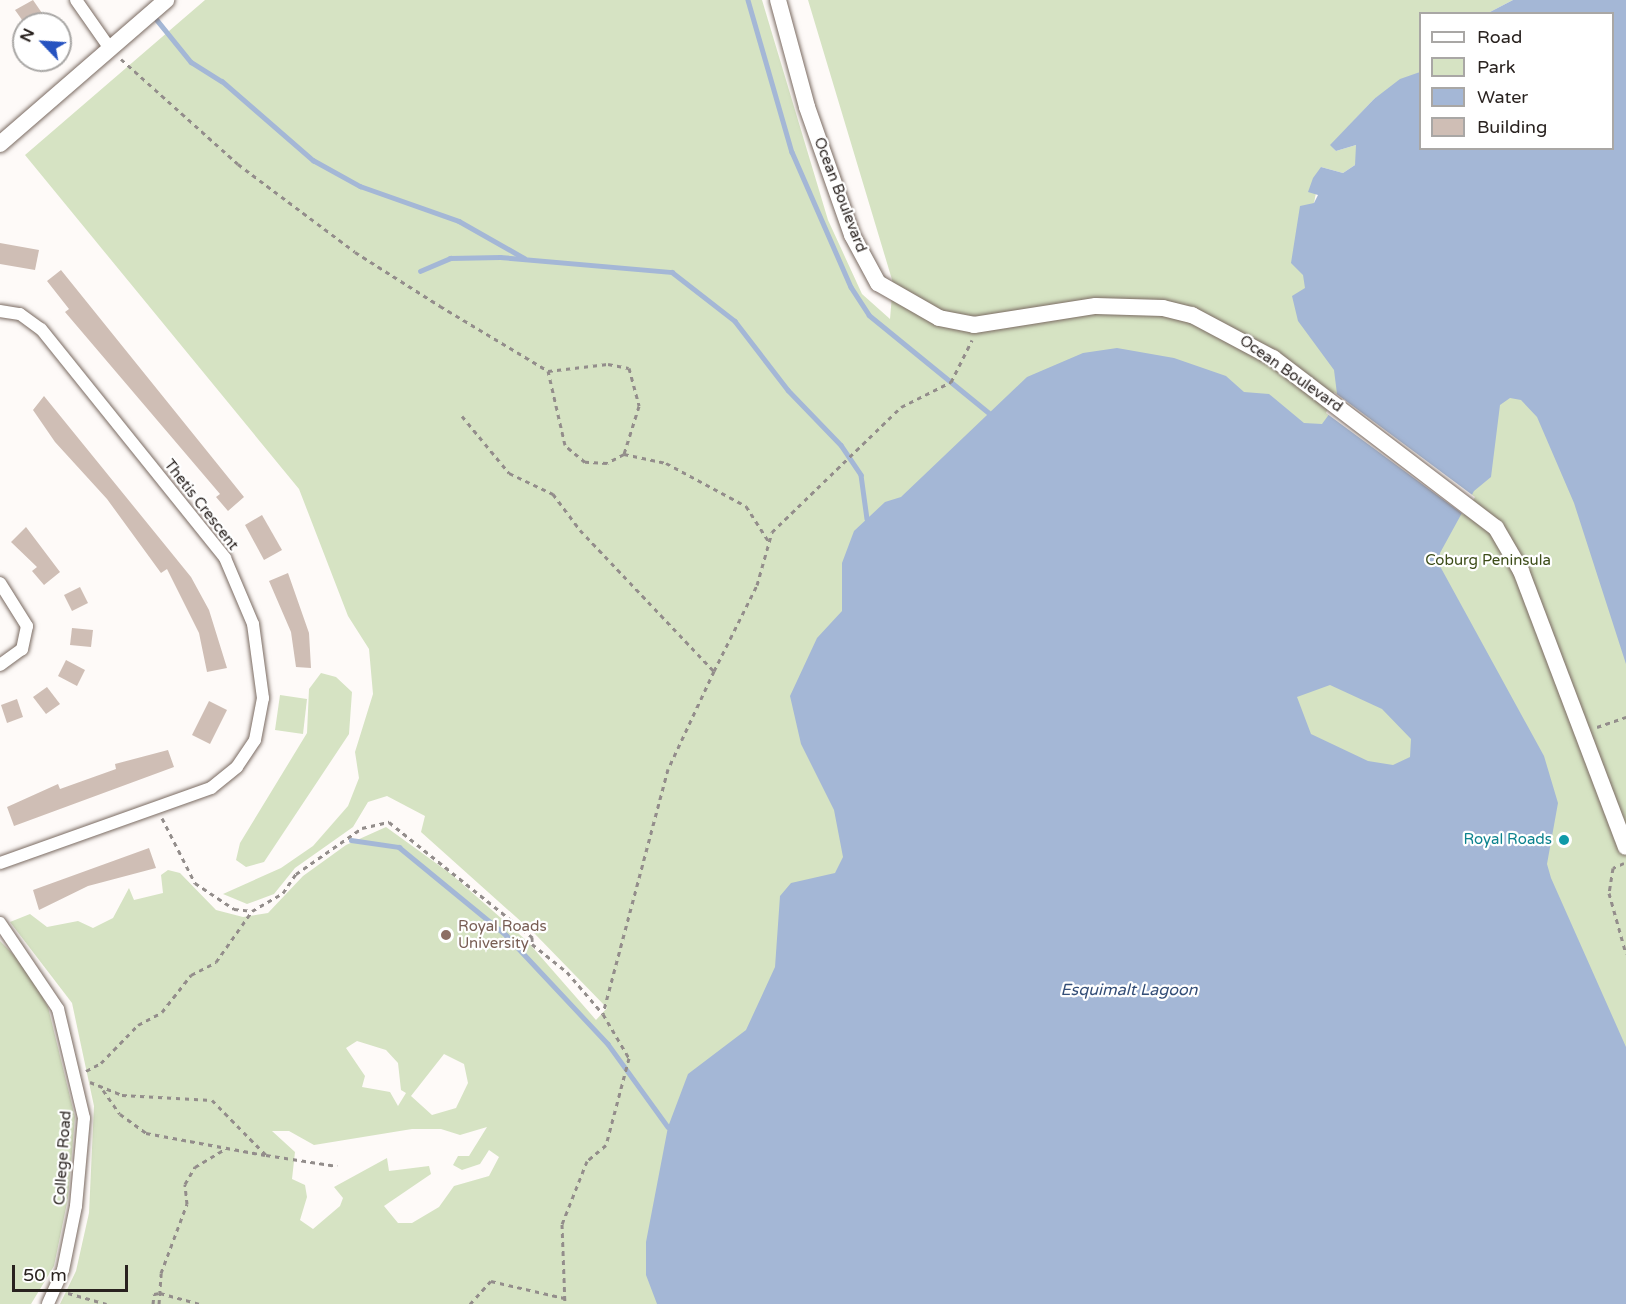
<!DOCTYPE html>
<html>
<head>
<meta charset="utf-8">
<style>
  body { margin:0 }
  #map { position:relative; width:1626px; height:1304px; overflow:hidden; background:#fefaf8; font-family:"Varela Round",sans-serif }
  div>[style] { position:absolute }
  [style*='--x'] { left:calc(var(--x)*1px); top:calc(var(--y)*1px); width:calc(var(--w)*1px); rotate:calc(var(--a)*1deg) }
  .green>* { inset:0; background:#d6e3c3 }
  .water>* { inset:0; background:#a4b7d6 }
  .pier>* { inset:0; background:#fefaf8 }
  .stream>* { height:4.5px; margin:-2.25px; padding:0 2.25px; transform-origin:2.25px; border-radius:2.25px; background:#a4b7d6 }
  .building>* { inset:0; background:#cfbeb5 }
  .path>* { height:3px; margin-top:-1.5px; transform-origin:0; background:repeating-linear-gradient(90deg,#938d8b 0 4.5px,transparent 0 9px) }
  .roads { filter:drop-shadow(0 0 2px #7a6b62) drop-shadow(0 0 2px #7a6b62) }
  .street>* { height:12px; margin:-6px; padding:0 6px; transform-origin:6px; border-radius:6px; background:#fff }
  .secondary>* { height:16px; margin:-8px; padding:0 8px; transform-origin:8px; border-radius:8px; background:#fff }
  .dots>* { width:16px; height:16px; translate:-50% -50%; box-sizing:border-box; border:3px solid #fff; border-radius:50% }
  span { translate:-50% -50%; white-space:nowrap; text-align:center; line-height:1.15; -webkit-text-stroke:4.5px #fff; paint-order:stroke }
  .street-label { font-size:15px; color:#29221f }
  .park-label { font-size:15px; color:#3c4c18 }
  .culture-label { font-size:15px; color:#0d838f }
  .right { translate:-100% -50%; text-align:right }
  .education-label { font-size:15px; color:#785e54 }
  .left { translate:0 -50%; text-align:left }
  .water-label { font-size:16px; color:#334d77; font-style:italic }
  .legend { position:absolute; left:1419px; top:12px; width:195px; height:138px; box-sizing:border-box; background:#fff; border:2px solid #a9a7a5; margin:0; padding:8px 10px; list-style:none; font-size:18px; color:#29221f }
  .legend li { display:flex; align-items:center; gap:12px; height:30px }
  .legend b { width:30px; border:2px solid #a9a7a5 }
  .north { position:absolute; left:12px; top:12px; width:60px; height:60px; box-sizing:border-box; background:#fff; border:2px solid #a9a7a5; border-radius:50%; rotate:295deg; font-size:16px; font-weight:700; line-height:24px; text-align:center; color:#29221f }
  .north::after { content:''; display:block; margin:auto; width:21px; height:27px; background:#2552c0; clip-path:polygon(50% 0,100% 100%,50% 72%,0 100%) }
  .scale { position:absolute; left:12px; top:1265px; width:116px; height:27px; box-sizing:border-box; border:3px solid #29221f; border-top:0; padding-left:8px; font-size:18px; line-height:21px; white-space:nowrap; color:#29221f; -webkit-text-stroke:4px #fff; paint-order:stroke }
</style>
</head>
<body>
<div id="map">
  <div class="green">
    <i style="clip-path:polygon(evenodd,205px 0,762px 0,828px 220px,862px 294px,890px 319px,893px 283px,808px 0,1513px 0,1488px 13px,1420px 14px,1420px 72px,1374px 99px,1331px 145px,1336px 151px,1356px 145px,1360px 150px,1355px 165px,1343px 173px,1321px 167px,1314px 203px,1626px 420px,1626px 1304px,60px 1304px,76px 1271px,89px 1213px,94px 1106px,72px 1003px,10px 922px,30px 914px,47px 927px,78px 921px,93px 928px,113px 918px,129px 888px,134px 900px,163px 893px,161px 875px,168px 870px,180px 873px,216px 910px,243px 917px,268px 913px,303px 876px,346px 845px,386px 827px,451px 874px,527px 941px,596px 1020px,607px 1008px,535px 934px,421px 832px,425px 816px,387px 796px,368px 802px,353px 827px,295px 868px,274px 894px,247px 904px,223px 894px,281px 868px,313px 846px,348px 806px,359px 778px,355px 752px,373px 694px,369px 649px,348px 616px,299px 489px,25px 155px,205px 0,357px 1041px,386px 1050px,398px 1063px,401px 1090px,406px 1093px,398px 1106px,390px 1092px,362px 1087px,365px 1076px,346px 1048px,357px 1041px,205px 0,444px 1054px,464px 1064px,468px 1083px,456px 1108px,432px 1115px,411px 1096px,444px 1054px,205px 0,487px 1127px,469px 1156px,458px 1156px,453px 1165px,462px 1170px,480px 1164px,489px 1150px,499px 1157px,489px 1176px,454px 1186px,439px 1207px,412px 1223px,398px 1223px,384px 1206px,431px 1174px,429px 1166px,389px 1171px,387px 1158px,334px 1187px,343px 1198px,340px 1206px,313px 1229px,300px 1220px,307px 1197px,305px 1185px,292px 1179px,295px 1152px,272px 1131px,289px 1131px,314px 1145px,412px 1129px,441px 1129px,460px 1135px,487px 1127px)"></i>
    <i style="clip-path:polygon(321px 673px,336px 677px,352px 692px,349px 734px,264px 862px,246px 867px,236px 860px,240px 843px,307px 733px,309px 689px)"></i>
    <i style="clip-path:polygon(280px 695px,307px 699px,303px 734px,275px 730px)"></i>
    <i style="clip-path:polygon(0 941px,26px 967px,48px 1007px,75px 1117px,68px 1198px,54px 1266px,31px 1304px,0 1304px)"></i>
  </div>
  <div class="water">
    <i style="clip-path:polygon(evenodd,1513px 0,1626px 0,1626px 664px,1574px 503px,1537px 417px,1521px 400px,1510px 398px,1500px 405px,1491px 477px,1474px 491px,1440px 553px,1441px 568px,1544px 756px,1558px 803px,1547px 864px,1551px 878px,1626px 1047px,1626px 1304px,657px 1304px,646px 1275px,646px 1242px,668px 1127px,688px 1074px,746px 1030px,775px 967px,780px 896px,791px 883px,835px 873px,843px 857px,834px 810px,801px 744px,790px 696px,817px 638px,842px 611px,842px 563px,854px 531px,885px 502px,901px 497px,1027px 377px,1083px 353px,1117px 348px,1174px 358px,1226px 376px,1244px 392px,1269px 394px,1304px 423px,1322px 424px,1338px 402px,1334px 370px,1298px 321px,1292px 296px,1305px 288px,1303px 275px,1291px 263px,1300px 206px,1314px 203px,1318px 195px,1308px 192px,1313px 178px,1321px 167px,1343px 173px,1355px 165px,1356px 145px,1336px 151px,1330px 145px,1374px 99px,1400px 79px,1420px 72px,1420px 148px,1612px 148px,1612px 14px,1488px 13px,1513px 0,1330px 685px,1382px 709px,1411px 739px,1410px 757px,1393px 765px,1368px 761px,1311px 734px,1297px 697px,1330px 685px)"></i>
  </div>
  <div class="pier">
    <i style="clip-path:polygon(1334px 392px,1475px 497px,1464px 515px,1326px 413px)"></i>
  </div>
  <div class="stream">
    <i style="--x:748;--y:0;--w:158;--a:73.9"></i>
    <i style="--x:792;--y:152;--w:147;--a:66.4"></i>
    <i style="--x:851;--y:287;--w:33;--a:57"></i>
    <i style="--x:869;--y:315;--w:155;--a:39.2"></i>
    <i style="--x:157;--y:20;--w:54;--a:51"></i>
    <i style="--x:191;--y:62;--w:36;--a:32"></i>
    <i style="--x:222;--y:81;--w:121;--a:41"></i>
    <i style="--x:313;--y:160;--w:54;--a:29"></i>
    <i style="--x:360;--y:186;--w:105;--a:19.5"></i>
    <i style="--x:459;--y:221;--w:75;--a:29.6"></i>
    <i style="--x:420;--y:271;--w:33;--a:-23"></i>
    <i style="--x:450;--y:258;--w:50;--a:-1.1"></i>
    <i style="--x:500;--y:257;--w:173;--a:5"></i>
    <i style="--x:672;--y:272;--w:80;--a:37.9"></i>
    <i style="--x:735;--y:321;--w:87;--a:52.5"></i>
    <i style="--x:788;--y:390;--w:76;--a:46.1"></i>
    <i style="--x:841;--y:445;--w:36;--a:56"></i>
    <i style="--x:861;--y:475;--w:44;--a:82.2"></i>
    <i style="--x:351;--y:840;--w:49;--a:8.3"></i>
    <i style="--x:399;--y:847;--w:139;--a:39.4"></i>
    <i style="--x:506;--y:935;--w:149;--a:46.9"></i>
    <i style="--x:608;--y:1044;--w:102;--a:54.1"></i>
  </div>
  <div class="building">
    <i style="clip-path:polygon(33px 0,44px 16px,25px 24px,15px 10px)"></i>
    <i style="clip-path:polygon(0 243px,39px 250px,35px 270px,0 264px)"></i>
    <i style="clip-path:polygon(61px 270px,244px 497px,228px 511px,216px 497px,220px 494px,65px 312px,69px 309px,47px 281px)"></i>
    <i style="clip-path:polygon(44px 396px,191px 577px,209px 610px,227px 668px,207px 672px,199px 633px,167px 569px,161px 573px,107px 499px,55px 442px,33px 410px)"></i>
    <i style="clip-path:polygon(262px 515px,282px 550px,264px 560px,245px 525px)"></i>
    <i style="clip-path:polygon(26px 527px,60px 572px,44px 585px,32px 571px,37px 567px,11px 542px)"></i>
    <i style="clip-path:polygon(288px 573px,309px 633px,311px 668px,296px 667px,291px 632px,269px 581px)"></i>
    <i style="clip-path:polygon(80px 587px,88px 603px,72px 611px,64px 595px)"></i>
    <i style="clip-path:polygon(72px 628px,93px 630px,91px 647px,70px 645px)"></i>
    <i style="clip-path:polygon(66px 660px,85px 670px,77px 686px,58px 676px)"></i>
    <i style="clip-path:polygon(47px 687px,60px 704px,46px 714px,33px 697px)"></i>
    <i style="clip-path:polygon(17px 699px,23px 717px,7px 723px,1px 705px)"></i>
    <i style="clip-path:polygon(209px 701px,227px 710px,210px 744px,192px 735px)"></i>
    <i style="clip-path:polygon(168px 750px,174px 767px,14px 826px,7px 807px,58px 784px,60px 789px,116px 769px,115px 764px)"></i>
    <i style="clip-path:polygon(149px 848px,156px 868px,88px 886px,39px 910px,33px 890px)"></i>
  </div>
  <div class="path">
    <i style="--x:121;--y:59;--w:157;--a:41.9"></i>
    <i style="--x:238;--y:164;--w:146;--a:36.9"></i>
    <i style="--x:355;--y:252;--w:101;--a:32.4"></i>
    <i style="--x:440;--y:306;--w:126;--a:31"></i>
    <i style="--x:548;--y:371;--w:60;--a:-6.7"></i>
    <i style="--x:608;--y:364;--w:21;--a:11"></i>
    <i style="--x:629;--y:368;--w:39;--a:75"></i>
    <i style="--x:639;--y:406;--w:50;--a:107.4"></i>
    <i style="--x:624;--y:454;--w:19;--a:152"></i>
    <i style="--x:607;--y:463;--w:22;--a:-177"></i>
    <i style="--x:585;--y:462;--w:26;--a:-140"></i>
    <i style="--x:565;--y:445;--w:76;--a:-102.9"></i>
    <i style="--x:462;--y:416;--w:74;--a:50.5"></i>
    <i style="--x:509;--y:473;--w:49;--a:25.5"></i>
    <i style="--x:553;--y:494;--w:45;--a:53.1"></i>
    <i style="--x:580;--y:530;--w:195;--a:46.5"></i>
    <i style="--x:714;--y:671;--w:108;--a:115.1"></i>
    <i style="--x:668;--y:769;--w:253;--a:104.9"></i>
    <i style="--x:624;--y:454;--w:43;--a:12.1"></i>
    <i style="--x:666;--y:463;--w:91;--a:28.3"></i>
    <i style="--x:746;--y:506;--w:43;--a:57.4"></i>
    <i style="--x:714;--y:671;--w:96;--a:-63.4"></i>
    <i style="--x:757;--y:585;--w:55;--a:-74.2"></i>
    <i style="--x:772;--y:532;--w:180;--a:-44.1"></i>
    <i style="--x:901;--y:407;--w:56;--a:-26.6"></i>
    <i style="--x:951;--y:382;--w:47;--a:-63.4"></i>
    <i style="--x:1597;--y:727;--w:31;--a:-19"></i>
    <i style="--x:162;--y:818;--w:73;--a:63.1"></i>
    <i style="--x:195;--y:883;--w:47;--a:33.7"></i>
    <i style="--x:234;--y:909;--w:18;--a:6"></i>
    <i style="--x:252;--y:911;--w:36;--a:-30"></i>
    <i style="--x:283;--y:893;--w:23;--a:-56"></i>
    <i style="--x:296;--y:874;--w:80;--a:-34.9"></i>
    <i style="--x:362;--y:828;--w:28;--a:-13"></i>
    <i style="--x:389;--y:822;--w:184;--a:38.8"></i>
    <i style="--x:532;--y:937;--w:7;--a:90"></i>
    <i style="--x:532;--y:944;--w:45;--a:38.7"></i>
    <i style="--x:567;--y:972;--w:55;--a:49.4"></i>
    <i style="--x:603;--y:1014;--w:51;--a:59.4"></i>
    <i style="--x:629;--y:1058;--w:90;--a:104.8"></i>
    <i style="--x:606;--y:1145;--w:25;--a:140"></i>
    <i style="--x:587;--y:1161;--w:68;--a:111.6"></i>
    <i style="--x:562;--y:1224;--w:80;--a:87.9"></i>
    <i style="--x:1624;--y:863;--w:12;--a:156"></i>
    <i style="--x:1613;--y:868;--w:25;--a:99"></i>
    <i style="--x:1609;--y:893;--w:63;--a:74.4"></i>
    <i style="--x:86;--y:1071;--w:17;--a:-28"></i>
    <i style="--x:101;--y:1063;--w:53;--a:-45.8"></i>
    <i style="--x:138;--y:1025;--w:27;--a:-28"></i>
    <i style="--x:162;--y:1012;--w:47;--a:-51.9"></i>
    <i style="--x:191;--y:975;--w:28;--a:-27"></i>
    <i style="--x:216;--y:962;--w:62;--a:-54.8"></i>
    <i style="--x:90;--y:1082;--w:35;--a:22"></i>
    <i style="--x:122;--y:1095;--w:90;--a:3.2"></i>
    <i style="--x:212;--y:1100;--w:77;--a:45.5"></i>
    <i style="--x:266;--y:1155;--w:72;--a:8.8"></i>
    <i style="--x:103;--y:1090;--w:29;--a:55"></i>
    <i style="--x:120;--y:1114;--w:32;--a:36"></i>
    <i style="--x:146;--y:1133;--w:121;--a:10.5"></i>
    <i style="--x:68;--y:1293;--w:40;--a:16"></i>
    <i style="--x:153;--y:1304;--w:10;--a:-84"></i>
    <i style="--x:154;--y:1294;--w:6;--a:-9"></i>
    <i style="--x:160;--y:1293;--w:41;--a:15.4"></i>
    <i style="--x:159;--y:1304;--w:31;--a:-86"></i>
    <i style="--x:161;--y:1273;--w:74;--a:-69.4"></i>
    <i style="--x:187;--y:1204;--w:20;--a:-96"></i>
    <i style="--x:185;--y:1184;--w:20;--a:-60"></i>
    <i style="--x:195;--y:1167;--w:33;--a:-31"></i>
    <i style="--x:470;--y:1304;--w:31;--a:-48"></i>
    <i style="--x:491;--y:1281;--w:75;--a:13.1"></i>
  </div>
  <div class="roads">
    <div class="street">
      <i style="--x:76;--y:0;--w:61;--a:55"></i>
      <i style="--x:0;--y:311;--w:20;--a:9"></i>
      <i style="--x:20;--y:314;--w:26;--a:36"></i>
      <i style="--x:41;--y:329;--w:294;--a:51.2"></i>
      <i style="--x:225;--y:558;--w:72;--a:67"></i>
      <i style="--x:253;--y:624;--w:75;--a:82.3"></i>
      <i style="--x:263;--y:698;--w:43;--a:100.8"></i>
      <i style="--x:255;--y:740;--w:32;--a:124"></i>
      <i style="--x:237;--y:767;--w:33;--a:141"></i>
      <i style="--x:211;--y:788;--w:224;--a:160.4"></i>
      <i style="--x:0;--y:583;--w:51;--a:57.9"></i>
      <i style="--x:27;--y:626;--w:24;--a:102"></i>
      <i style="--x:22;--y:649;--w:27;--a:144"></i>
      <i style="--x:0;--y:923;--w:104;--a:56"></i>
      <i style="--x:58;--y:1009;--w:112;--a:76.6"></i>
      <i style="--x:84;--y:1118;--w:88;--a:95.2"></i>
      <i style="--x:76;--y:1206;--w:65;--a:101.5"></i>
      <i style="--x:63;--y:1270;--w:37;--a:114"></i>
    </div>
    <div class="secondary">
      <i style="--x:778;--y:0;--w:111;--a:74.8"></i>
      <i style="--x:807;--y:107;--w:136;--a:70.6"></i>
      <i style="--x:852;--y:235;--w:55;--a:61.6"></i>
      <i style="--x:878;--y:283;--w:70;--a:29.8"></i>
      <i style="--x:939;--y:318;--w:36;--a:11"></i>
      <i style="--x:974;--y:325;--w:123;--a:-8.9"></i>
      <i style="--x:1096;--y:306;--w:67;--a:1.7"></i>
      <i style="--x:1163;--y:308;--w:30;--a:14"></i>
      <i style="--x:1192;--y:315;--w:92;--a:28"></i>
      <i style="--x:1273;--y:358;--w:280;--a:37.3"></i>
      <i style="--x:1496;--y:528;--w:50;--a:59.8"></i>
      <i style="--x:1521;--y:571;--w:295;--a:69.2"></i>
      <i style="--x:0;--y:144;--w:220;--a:-40.9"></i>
    </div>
  </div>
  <div class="dots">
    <i style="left:1564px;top:840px;background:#0f9aa8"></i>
    <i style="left:446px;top:935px;background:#8d6e63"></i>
  </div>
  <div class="street-label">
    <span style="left:840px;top:195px;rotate:69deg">Ocean Boulevard</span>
    <span style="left:1291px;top:374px;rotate:35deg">Ocean Boulevard</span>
    <span style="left:201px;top:505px;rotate:52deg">Thetis Crescent</span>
    <span style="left:63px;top:1158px;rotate:-86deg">College Road</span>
  </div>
  <div class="park-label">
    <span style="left:1488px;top:561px">Coburg Peninsula</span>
  </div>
  <div class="culture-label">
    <span class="right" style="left:1552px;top:840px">Royal Roads</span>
  </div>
  <div class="education-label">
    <span class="left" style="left:458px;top:935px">Royal Roads<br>University</span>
  </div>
  <div class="water-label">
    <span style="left:1129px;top:990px">Esquimalt Lagoon</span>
  </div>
  <ul class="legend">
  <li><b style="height:8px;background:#fff"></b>Road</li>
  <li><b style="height:16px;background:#d6e3c3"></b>Park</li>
  <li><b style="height:16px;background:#a4b7d6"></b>Water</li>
  <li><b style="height:16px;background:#cfbeb5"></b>Building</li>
  </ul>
  <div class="north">N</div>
  <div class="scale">50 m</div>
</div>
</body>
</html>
